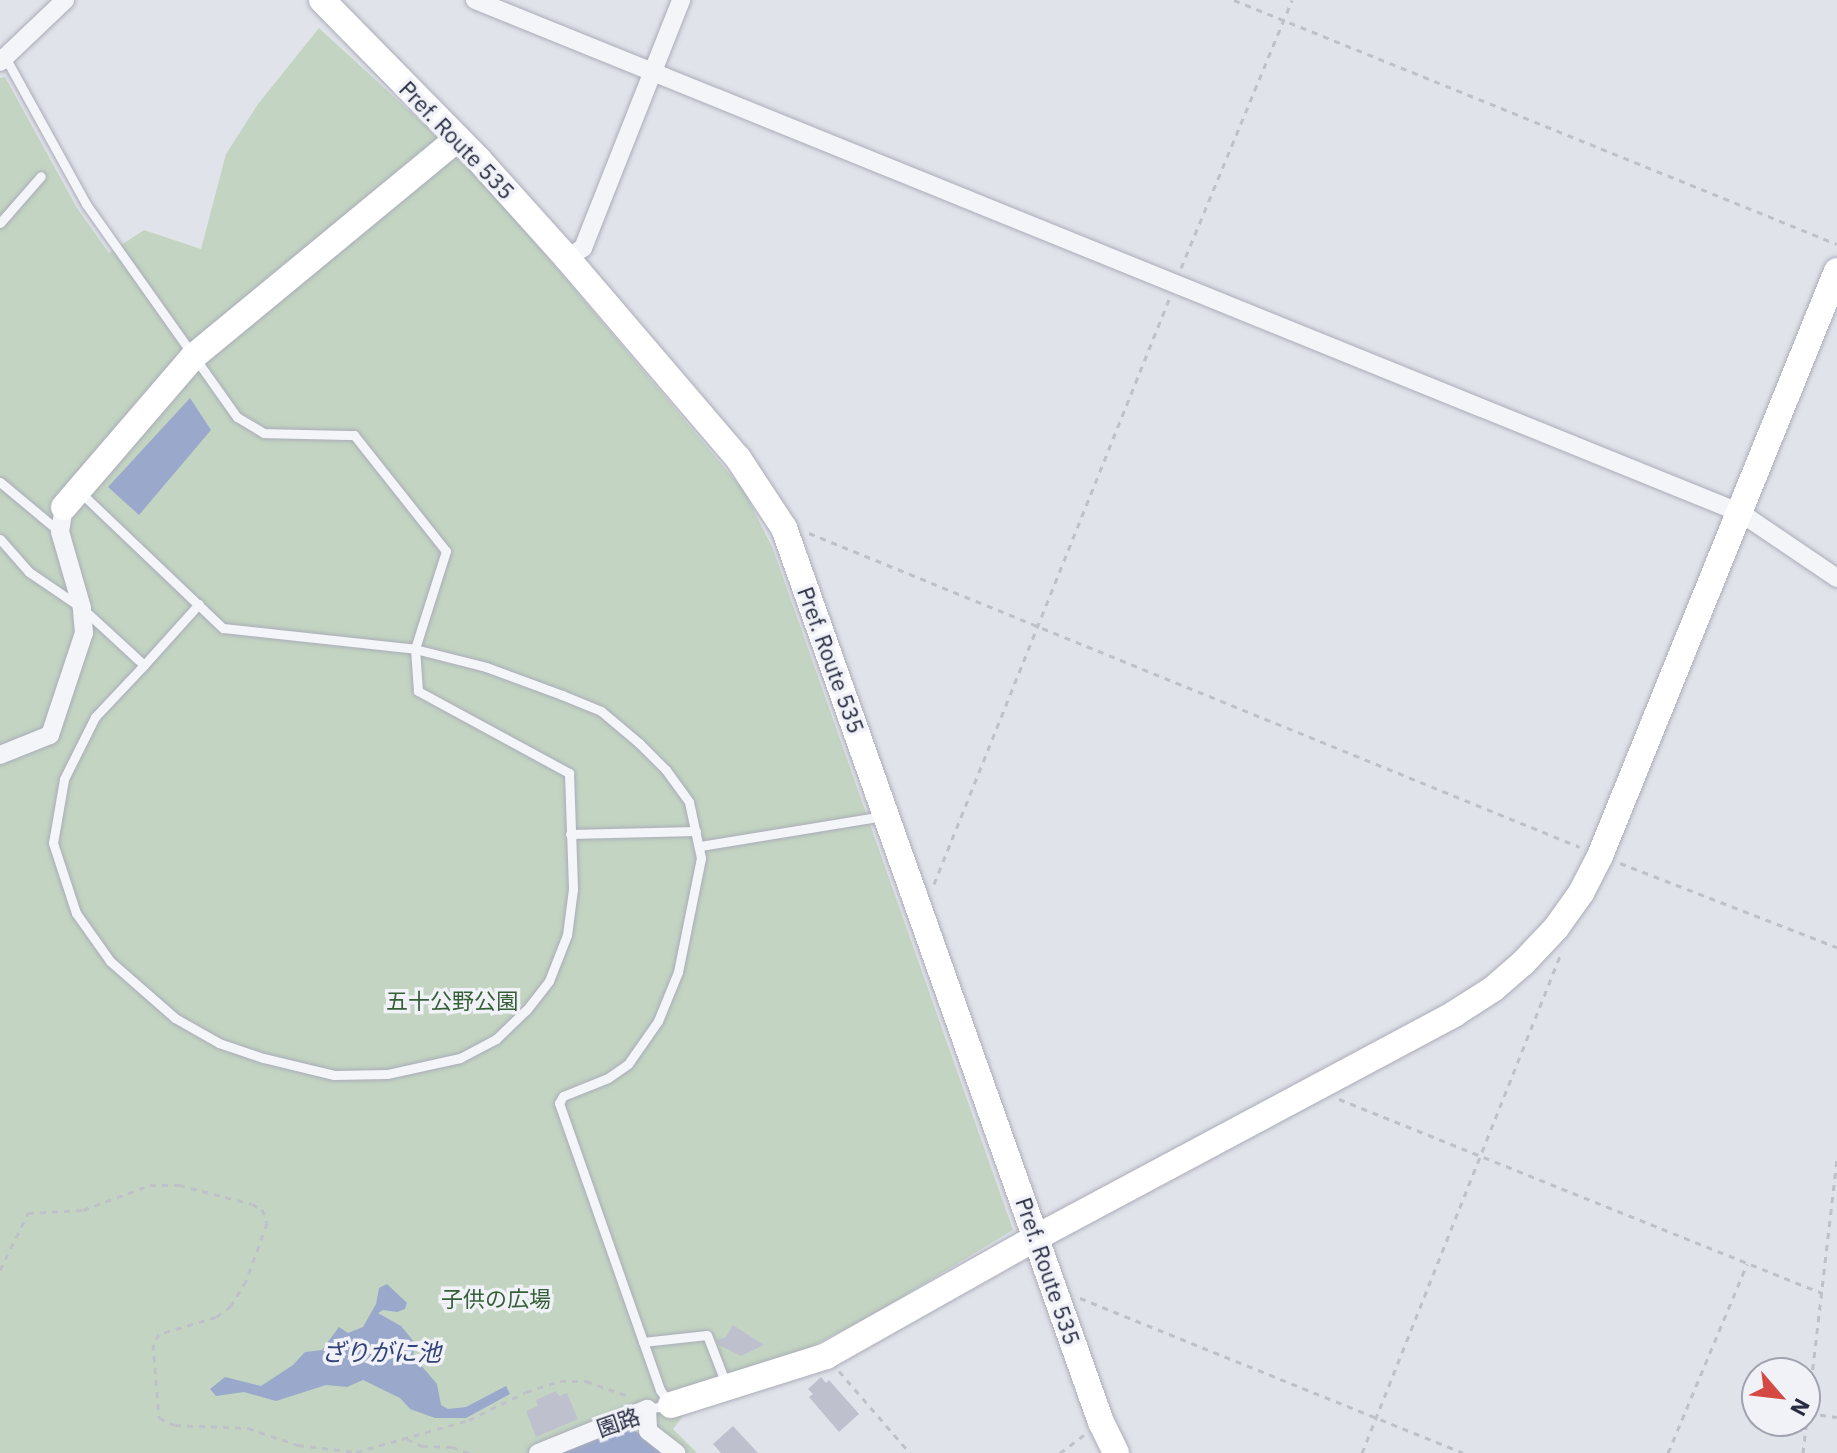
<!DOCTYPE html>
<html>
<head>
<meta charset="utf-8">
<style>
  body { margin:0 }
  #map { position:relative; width:1837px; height:1453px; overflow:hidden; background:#e1e3ea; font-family:"IBM Plex Sans","Noto Sans JP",sans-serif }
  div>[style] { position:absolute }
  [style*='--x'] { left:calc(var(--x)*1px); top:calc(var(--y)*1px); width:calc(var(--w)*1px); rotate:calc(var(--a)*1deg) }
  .green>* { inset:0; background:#c3d5c2 }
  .water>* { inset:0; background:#9aa8cc }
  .building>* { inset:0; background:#bec1cd }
  .path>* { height:3px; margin-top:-1.5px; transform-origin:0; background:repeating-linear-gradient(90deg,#bfc1c9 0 6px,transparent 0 12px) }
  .roads { filter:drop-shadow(0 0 2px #aaacb8) drop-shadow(0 0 2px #aaacb8) }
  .lane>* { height:9px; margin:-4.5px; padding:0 4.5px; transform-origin:4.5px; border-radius:4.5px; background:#f4f5f8 }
  .street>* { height:18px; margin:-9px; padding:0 9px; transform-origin:9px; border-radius:9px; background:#f4f5f8 }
  .secondary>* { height:26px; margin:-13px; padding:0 13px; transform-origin:13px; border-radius:13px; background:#fff }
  span { translate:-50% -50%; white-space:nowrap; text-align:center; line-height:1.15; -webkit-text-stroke:7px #f1f2f8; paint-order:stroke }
  .street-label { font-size:22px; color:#282d43 }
  .park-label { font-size:22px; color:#355f36 }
  .water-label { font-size:24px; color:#314279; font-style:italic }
  .north { position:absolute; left:1741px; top:1357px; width:80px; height:80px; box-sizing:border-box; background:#f1f2f8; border:2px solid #a1a3b0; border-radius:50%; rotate:118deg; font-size:22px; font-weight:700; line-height:32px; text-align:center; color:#282d43 }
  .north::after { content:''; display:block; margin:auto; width:28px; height:36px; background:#d44941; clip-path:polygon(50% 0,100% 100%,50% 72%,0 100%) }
</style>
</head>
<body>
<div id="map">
  <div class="green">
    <i style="clip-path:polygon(319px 28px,478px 174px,744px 491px,773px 549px,1013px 1230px,872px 1315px,687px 1411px,673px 1429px,697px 1453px,0 1453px,0 78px,5px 77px,77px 208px,109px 253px,144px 230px,201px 249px,226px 154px,258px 104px)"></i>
  </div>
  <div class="water">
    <i style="clip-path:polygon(190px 398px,211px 430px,139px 515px,108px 487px)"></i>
    <i style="clip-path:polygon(387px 1284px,407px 1303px,405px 1309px,397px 1312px,383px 1310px,378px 1313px,401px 1326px,415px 1343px,413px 1356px,437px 1384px,441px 1405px,448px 1409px,466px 1407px,506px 1386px,510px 1394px,466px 1418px,435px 1418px,410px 1409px,400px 1398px,363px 1380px,347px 1387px,326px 1385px,276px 1401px,244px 1392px,216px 1396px,210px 1389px,225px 1377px,261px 1386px,293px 1365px,305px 1352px,322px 1350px,339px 1327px,348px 1333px,363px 1327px,376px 1304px,379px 1288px)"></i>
    <i style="clip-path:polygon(627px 1427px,678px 1453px,558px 1453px)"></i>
  </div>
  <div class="building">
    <i style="clip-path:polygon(733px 1325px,764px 1345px,741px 1356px,719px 1345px,717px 1340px,726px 1337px)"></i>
    <i style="clip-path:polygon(821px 1377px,826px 1383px,829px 1380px,859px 1414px,839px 1432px,809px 1397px,813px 1394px,808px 1389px)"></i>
    <i style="clip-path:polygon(556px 1391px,559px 1396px,567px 1393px,578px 1419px,536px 1437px,526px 1411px,538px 1406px,536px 1400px)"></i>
    <i style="clip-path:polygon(733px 1426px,758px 1453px,721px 1453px,713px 1444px)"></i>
  </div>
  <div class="path">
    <i style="--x:1234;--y:0;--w:650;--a:22.03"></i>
    <i style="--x:1181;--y:268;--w:290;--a:-67.5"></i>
    <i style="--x:809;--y:533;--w:832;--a:22.16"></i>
    <i style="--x:1620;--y:863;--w:233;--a:21.2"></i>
    <i style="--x:934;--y:884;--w:633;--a:-68.1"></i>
    <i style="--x:1339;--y:1099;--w:521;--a:21.88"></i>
    <i style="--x:0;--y:1270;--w:64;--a:-63.8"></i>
    <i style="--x:28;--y:1213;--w:55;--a:-3.1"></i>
    <i style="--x:83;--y:1210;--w:72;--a:-20.5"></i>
    <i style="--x:150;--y:1185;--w:29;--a:0"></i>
    <i style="--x:179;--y:1185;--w:75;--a:14.6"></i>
    <i style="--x:252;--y:1204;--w:11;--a:27"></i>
    <i style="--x:262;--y:1209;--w:15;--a:70"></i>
    <i style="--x:267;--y:1223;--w:62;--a:109.9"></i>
    <i style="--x:246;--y:1281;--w:29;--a:121"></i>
    <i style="--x:231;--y:1306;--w:19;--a:144"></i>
    <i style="--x:216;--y:1317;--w:59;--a:163.4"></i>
    <i style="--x:159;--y:1334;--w:12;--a:121"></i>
    <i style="--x:153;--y:1344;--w:74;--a:85.4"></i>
    <i style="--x:159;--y:1418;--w:17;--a:24"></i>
    <i style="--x:175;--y:1425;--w:73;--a:2.4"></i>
    <i style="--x:248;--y:1428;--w:53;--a:18.8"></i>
    <i style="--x:298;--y:1445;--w:58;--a:6.9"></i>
    <i style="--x:356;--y:1452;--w:117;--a:-15.8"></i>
    <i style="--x:469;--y:1420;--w:64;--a:-26.2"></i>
    <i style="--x:526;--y:1392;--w:36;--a:-18"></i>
    <i style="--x:560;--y:1381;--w:26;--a:0"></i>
    <i style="--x:586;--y:1381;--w:48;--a:19.6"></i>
    <i style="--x:1080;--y:1298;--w:413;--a:22"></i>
    <i style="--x:839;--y:1371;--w:108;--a:49.1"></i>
    <i style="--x:1808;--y:1413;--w:29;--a:8"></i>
    <i style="--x:407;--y:1439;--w:17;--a:25"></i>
    <i style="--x:422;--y:1446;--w:30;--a:2"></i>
    <i style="--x:452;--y:1447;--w:18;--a:19"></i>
    <i style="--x:1060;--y:1453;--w:31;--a:-37"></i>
    <i style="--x:1362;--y:1453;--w:540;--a:-68.28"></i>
    <i style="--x:1668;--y:1453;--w:205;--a:-67.3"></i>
    <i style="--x:1803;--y:1453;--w:295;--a:-83.4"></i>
  </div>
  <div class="roads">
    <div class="lane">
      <i style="--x:5;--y:57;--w:168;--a:61.1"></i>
      <i style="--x:86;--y:204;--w:261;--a:54.7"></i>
      <i style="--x:237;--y:417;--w:31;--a:31"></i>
      <i style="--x:264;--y:433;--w:90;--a:1.3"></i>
      <i style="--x:354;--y:435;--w:148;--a:51.6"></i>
      <i style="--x:446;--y:551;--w:103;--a:107.6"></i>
      <i style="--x:415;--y:649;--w:42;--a:85.9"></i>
      <i style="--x:418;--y:691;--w:172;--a:28.5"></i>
      <i style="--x:569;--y:773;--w:116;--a:88"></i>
      <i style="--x:573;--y:889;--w:46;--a:97.4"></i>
      <i style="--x:567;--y:935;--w:49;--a:111.4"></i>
      <i style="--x:549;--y:981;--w:37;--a:128"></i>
      <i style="--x:526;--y:1010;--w:42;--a:136"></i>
      <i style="--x:496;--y:1039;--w:41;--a:152.2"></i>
      <i style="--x:460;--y:1058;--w:75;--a:167.6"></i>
      <i style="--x:387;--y:1074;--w:53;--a:178.9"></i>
      <i style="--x:334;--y:1075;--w:73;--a:-166.5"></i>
      <i style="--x:263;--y:1058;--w:46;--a:-161.2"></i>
      <i style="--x:219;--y:1043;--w:51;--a:-150.4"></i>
      <i style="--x:175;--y:1018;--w:86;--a:-138.8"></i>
      <i style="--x:110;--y:961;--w:59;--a:-125.3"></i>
      <i style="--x:76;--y:913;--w:74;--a:-108.2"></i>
      <i style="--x:53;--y:843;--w:65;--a:-80.2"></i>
      <i style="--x:64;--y:779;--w:69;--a:-63.4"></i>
      <i style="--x:95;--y:717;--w:71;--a:-46.7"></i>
      <i style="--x:0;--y:223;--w:62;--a:-48.9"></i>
      <i style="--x:0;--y:482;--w:78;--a:39.8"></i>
      <i style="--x:81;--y:493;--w:196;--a:43.6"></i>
      <i style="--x:223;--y:628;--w:193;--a:6.2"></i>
      <i style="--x:415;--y:649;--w:73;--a:14.2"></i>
      <i style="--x:486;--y:667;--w:81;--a:20.2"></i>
      <i style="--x:562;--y:695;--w:42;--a:22.3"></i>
      <i style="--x:601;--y:711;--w:50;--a:40.1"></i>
      <i style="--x:639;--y:743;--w:38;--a:45"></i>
      <i style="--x:666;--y:770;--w:39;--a:54"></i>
      <i style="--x:689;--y:802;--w:57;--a:77.9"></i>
      <i style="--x:701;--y:858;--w:116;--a:101.4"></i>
      <i style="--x:678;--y:972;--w:53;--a:112.2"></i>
      <i style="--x:658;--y:1021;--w:52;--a:124.9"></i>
      <i style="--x:628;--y:1064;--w:24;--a:145"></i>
      <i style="--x:608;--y:1078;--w:48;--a:158.2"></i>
      <i style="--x:563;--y:1096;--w:8;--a:120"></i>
      <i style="--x:559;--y:1103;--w:304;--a:70.6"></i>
      <i style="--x:660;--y:1390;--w:19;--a:54"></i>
      <i style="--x:671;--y:1405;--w:24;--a:171"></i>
      <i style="--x:0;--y:539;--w:44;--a:48.7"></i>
      <i style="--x:29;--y:572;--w:64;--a:34.2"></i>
      <i style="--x:82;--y:608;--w:84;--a:42.6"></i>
      <i style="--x:144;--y:665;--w:82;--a:-48"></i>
      <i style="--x:570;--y:834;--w:126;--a:-1.4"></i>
      <i style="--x:700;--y:846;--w:186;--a:-9.3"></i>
      <i style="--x:643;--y:1342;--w:64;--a:-6.2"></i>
      <i style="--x:707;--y:1335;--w:53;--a:68.8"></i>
    </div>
    <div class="street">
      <i style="--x:475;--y:0;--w:1366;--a:22.06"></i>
      <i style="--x:1741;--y:513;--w:116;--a:34.1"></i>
      <i style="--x:0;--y:62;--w:90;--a:-43.6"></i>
      <i style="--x:567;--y:258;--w:19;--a:-32"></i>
      <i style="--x:583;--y:248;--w:267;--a:-68.4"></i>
      <i style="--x:0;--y:755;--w:54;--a:-21.8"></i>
      <i style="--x:50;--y:735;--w:108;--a:-71.6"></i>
      <i style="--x:84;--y:633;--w:25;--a:-95"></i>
      <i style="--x:82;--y:608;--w:79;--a:-106.1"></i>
      <i style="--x:60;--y:532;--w:25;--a:-81"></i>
      <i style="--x:538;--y:1453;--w:118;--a:-22"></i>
      <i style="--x:647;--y:1409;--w:22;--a:87"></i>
      <i style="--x:648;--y:1431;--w:36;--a:38"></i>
    </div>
    <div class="secondary">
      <i style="--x:322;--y:0;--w:224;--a:45.5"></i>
      <i style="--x:479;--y:160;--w:132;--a:48.1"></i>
      <i style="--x:567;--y:258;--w:263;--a:49.5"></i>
      <i style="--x:738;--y:458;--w:84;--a:56.7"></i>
      <i style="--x:784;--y:528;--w:949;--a:70.48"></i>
      <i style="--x:1101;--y:1422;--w:34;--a:64"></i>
      <i style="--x:64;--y:507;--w:199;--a:-49.3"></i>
      <i style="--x:194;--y:356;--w:341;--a:-39.5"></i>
      <i style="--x:671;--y:1405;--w:163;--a:-17.5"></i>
      <i style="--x:826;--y:1356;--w:242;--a:-29.4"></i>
      <i style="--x:1037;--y:1237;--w:473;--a:-28.1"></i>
      <i style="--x:1454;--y:1014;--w:46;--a:-32.7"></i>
      <i style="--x:1493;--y:989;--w:40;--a:-41"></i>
      <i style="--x:1523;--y:963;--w:48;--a:-46.7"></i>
      <i style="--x:1556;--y:928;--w:43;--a:-54.5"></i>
      <i style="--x:1581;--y:893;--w:42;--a:-62.8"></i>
      <i style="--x:1600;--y:856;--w:631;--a:-67.95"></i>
    </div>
  </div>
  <div class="street-label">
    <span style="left:457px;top:140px;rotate:46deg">Pref. Route 535</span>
    <span style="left:831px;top:660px;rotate:70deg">Pref. Route 535</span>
    <span style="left:1048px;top:1271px;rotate:71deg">Pref. Route 535</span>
    <span style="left:618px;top:1422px;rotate:-19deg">園路</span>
  </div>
  <div class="park-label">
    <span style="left:452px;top:1001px">五十公野公園</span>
    <span style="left:496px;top:1299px">子供の広場</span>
  </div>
  <div class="water-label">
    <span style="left:381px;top:1353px">ざりがに池</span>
  </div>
  <div class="north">N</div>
</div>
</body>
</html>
